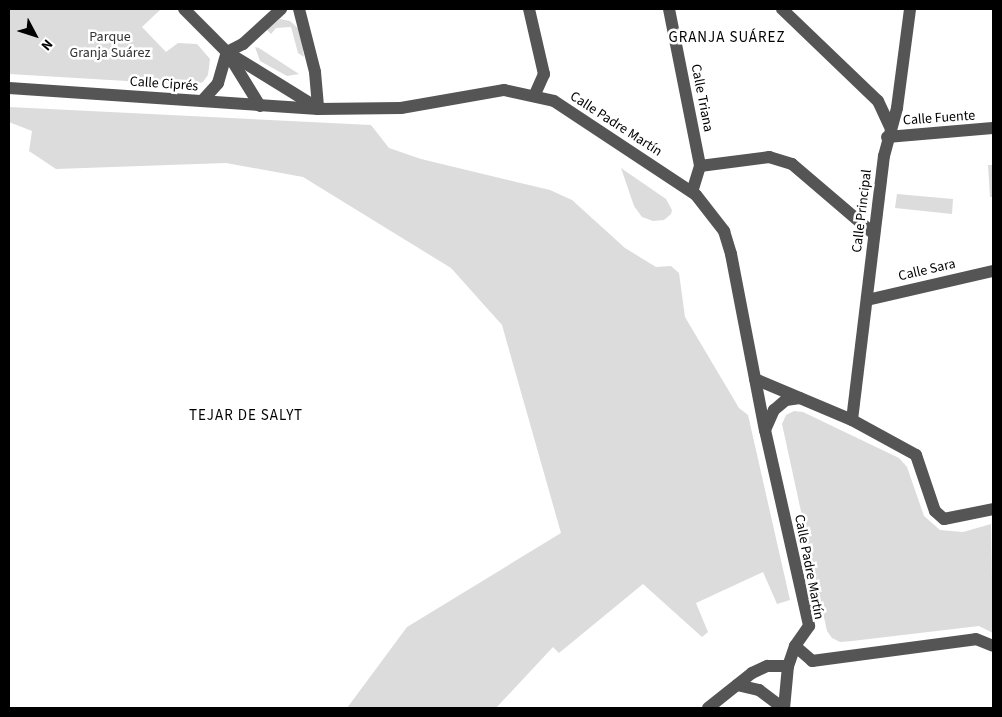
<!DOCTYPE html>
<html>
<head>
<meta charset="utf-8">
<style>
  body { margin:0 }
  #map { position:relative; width:1002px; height:717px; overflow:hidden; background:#fff; font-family:"Source Sans 3",sans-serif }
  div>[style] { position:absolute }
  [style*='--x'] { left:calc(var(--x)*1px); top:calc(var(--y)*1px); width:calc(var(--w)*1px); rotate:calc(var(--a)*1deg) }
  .green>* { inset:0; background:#dcdcdc }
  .minor>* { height:12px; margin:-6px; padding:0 6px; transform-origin:6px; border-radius:6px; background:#555 }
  span { translate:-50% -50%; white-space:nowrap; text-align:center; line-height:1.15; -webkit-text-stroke:5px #fff; paint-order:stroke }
  .park-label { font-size:14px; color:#333 }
  .street-label { font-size:14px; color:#000 }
  .neighbourhood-label { font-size:15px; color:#000; letter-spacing:1px }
  .frame { position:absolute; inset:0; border:10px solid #000; pointer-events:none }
  .north { position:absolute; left:10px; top:10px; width:50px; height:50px; -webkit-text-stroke:4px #fff; paint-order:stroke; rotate:130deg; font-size:14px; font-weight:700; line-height:20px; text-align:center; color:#000 }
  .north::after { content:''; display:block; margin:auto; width:18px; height:22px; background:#000; clip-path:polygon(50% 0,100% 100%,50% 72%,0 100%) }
</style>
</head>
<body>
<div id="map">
  <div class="green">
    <i style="clip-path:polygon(9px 9px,161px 9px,142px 27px,166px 52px,178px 43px,197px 44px,210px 59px,208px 75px,203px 82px,194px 85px,9px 74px)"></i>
    <i style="clip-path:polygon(280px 19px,290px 21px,300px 30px,304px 57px,298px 53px,291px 27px,276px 28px,271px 34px,266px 29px)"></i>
    <i style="clip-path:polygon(255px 47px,259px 48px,299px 74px,287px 76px,260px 61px)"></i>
    <i style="clip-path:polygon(9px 107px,371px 125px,389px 148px,421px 159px,550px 190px,572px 200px,625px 248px,656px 267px,671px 266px,679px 273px,685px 317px,739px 408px,748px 415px,790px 600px,777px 604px,763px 572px,696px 603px,708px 632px,702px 637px,643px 584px,559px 653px,553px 647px,496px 708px,347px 708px,407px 627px,561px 533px,502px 325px,451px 268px,303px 177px,226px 163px,56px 169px,29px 151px,32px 131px,9px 122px)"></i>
    <i style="clip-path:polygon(988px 165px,993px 165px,993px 197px,990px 197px)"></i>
    <i style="clip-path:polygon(621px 168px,666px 199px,672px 210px,671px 214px,664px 220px,653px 221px,642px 217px,634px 206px)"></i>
    <i style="clip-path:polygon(897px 194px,953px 199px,952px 214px,895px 208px)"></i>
    <i style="clip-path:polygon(794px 411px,803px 412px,899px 458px,907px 467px,924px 516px,940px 530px,963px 532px,991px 524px,993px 633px,979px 626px,852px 641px,840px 642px,832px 638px,827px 631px,782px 424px,786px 415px)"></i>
  </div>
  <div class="minor">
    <i style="--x:184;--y:9;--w:61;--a:45"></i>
    <i style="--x:227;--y:52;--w:105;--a:31.7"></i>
    <i style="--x:299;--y:9;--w:65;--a:75.7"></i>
    <i style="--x:315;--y:72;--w:37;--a:85"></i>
    <i style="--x:529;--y:9;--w:67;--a:77"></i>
    <i style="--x:544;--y:74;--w:24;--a:114"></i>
    <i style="--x:669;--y:9;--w:160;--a:78.8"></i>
    <i style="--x:700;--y:166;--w:27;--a:107"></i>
    <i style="--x:782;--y:9;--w:133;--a:43.8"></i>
    <i style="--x:878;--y:101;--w:31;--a:65"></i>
    <i style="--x:227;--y:52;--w:18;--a:-27"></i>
    <i style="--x:243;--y:44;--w:52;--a:-42.6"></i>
    <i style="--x:228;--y:54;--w:61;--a:58.4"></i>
    <i style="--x:9;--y:88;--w:310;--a:3.9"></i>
    <i style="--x:318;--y:109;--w:83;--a:-0.7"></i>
    <i style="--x:401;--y:108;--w:105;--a:-9.9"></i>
    <i style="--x:504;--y:90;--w:51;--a:12.4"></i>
    <i style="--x:554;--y:101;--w:170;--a:33.5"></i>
    <i style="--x:696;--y:195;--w:46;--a:52.1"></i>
    <i style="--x:724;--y:231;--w:24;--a:73"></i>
    <i style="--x:731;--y:254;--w:179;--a:79.1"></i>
    <i style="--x:765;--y:430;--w:201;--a:77.3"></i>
    <i style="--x:809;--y:626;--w:24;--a:125"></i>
    <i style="--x:795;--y:646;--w:21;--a:109"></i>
    <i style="--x:788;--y:666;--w:42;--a:95.4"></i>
    <i style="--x:202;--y:101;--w:24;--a:-48"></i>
    <i style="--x:218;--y:83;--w:32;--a:-74"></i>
    <i style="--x:887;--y:137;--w:106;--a:-4.9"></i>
    <i style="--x:700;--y:166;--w:70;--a:-7.4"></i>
    <i style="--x:769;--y:157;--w:24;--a:17"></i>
    <i style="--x:792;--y:164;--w:108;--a:40.5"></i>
    <i style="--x:867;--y:300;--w:129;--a:-13"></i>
    <i style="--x:755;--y:379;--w:105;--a:22.9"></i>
    <i style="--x:852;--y:420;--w:73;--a:28.7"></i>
    <i style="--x:916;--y:455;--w:59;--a:71.3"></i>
    <i style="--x:935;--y:511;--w:12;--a:42"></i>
    <i style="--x:944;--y:519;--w:50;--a:-11.5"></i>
    <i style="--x:852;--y:420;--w:266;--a:-83.1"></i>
    <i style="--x:884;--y:156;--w:50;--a:-74.8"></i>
    <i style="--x:897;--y:108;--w:100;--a:-82.5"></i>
    <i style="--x:765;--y:430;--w:22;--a:-66"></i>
    <i style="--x:774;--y:410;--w:16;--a:-40"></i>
    <i style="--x:786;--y:400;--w:14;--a:-8"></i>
    <i style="--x:795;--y:646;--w:23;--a:41"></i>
    <i style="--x:812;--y:661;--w:165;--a:-7.6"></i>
    <i style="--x:976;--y:639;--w:18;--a:22"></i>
    <i style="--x:737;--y:685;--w:23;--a:13"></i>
    <i style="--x:759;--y:690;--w:30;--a:37"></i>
    <i style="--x:708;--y:708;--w:56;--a:-38.5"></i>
    <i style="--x:752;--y:673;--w:17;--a:-25"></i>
    <i style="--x:767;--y:666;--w:21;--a:0"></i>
  </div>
  <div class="park-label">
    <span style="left:110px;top:45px">Parque<br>Granja Suárez</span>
  </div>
  <div class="street-label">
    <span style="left:164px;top:84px;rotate:4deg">Calle Ciprés</span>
    <span style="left:702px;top:98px;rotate:79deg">Calle Triana</span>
    <span style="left:939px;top:118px;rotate:-4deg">Calle Fuente</span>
    <span style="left:616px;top:124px;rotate:33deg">Calle Padre Martín</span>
    <span style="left:862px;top:211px;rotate:-83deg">Calle Principal</span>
    <span style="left:927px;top:270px;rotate:-13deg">Calle Sara</span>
    <span style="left:809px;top:567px;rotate:79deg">Calle Padre Martín</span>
  </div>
  <div class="neighbourhood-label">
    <span style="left:727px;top:38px">GRANJA SUÁREZ</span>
    <span style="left:246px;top:416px">TEJAR DE SALYT</span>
  </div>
  <div class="frame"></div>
  <div class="north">N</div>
</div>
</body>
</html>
